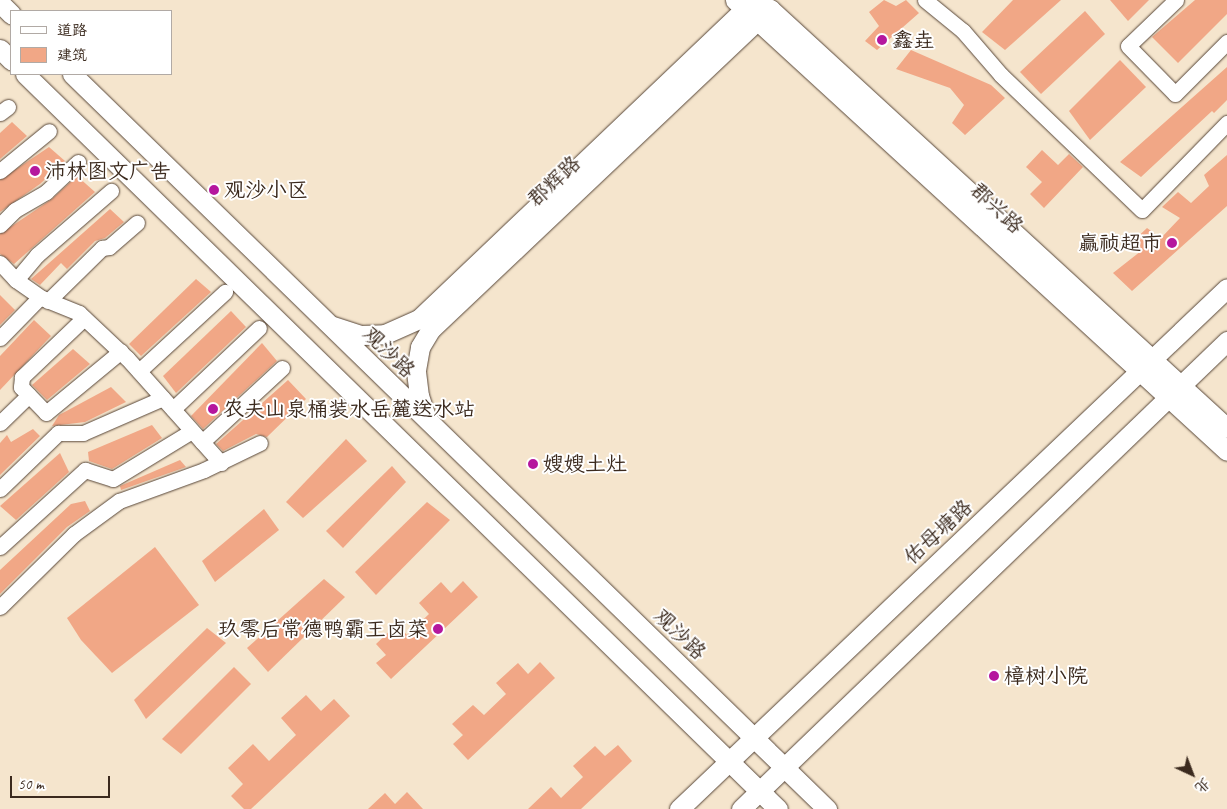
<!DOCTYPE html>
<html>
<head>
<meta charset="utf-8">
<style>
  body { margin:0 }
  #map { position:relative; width:1227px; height:809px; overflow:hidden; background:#f5e5cd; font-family:Caveat,"LXGW WenKai TC",sans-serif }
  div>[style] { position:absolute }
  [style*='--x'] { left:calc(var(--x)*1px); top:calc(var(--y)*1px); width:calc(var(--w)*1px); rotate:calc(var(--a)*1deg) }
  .building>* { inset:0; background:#f1a786 }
  .roads { filter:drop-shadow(0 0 1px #574638) drop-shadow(0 0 1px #574638) }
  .minor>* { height:15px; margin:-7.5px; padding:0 7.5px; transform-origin:7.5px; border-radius:7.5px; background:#fff }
  .major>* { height:19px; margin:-9.5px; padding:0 9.5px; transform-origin:9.5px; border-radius:9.5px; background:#fff }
  .dots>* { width:14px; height:14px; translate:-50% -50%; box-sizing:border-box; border:2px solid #fff; border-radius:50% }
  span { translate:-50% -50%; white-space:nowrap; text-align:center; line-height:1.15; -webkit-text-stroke:4px #fff; paint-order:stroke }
  .poi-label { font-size:21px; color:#3b2a1e }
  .left { translate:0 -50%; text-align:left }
  .right { translate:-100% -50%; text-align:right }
  .street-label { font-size:21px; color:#3b2a1e }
  .legend { position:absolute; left:10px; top:10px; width:162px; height:65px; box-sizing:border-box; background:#fff; border:1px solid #b1aaa5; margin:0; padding:6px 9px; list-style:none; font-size:15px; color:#3b2a1e }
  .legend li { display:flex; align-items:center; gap:10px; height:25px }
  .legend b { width:25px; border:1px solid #b1aaa5 }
  .north { position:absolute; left:1167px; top:749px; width:50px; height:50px; -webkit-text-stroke:4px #fff; paint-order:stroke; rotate:137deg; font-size:14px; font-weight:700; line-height:20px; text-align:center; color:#3b2a1e }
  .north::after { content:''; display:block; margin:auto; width:18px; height:22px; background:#3b2a1e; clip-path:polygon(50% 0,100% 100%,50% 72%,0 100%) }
  .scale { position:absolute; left:10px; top:776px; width:100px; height:22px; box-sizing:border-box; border:2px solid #3b2a1e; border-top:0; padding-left:6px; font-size:15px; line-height:18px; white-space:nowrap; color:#3b2a1e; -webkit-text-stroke:4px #fff; paint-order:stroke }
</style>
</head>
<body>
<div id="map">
  <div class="building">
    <i style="clip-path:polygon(884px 0,896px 6px,906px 0,919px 13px,877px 50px,865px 41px,879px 26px,869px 12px)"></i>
    <i style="clip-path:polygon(1013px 0,1061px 0,1005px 50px,982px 32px)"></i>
    <i style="clip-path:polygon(1110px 0,1149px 0,1128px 21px)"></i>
    <i style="clip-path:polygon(1195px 0,1227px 0,1227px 14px,1178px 63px,1152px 37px)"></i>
    <i style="clip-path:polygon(1085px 11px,1105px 34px,1041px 94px,1020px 72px)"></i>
    <i style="clip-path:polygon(911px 50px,991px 85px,1005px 98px,965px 135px,952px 123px,964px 105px,950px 88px,896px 69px)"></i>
    <i style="clip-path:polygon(1120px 60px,1146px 87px,1090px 140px,1069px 111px)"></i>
    <i style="clip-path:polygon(1227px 67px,1227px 100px,1214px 113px,1212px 111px,1141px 177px,1120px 162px)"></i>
    <i style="clip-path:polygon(12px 122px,27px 136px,0 159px,0 133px)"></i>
    <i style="clip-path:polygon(49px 147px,65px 161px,40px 184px,0 212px,0 180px)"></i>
    <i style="clip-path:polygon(1042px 150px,1058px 165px,1069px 154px,1083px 167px,1044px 208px,1030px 194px,1042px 182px,1026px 167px)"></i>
    <i style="clip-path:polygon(1227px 155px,1227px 206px,1132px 291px,1113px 273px,1141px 251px,1131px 243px,1147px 228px,1161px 238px,1180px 218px,1162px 207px,1178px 192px,1191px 203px,1209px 186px,1204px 175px)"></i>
    <i style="clip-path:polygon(77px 176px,95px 192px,14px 264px,0 254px,0 234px,52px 199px)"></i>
    <i style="clip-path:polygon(110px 209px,124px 222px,105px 238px,95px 241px,67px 269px,61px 263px,40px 285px,31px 279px)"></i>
    <i style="clip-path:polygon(196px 279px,211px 292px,141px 356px,129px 344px)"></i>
    <i style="clip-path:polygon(0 295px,15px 310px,0 325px)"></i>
    <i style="clip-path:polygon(231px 311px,246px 327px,176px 393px,163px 376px)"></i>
    <i style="clip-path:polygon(34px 320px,51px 336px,0 390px,0 356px)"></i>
    <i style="clip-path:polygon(262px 343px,277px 361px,203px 429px,191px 416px)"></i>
    <i style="clip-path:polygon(73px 349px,90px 364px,47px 400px,32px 385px)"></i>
    <i style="clip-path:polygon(288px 380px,306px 399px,267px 437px,256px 434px,223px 451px,216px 444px)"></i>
    <i style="clip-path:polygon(111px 387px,126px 402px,85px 422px,52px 426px,59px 415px)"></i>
    <i style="clip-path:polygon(152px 425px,162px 438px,112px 469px,89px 461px,88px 452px)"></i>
    <i style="clip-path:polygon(33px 429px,40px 436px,0 475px,0 443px,7px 435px,11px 442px)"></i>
    <i style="clip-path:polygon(346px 439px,367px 461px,303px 518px,286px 502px)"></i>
    <i style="clip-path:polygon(60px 453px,69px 472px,16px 520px,0 506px)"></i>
    <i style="clip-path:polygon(180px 460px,186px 467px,121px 490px,120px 486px)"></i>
    <i style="clip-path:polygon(392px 466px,406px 482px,343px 548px,326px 531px)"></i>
    <i style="clip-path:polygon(85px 501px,90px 511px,67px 527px,0 594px,0 570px,71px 504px)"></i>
    <i style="clip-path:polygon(427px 502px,450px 520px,376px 595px,355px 572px)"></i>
    <i style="clip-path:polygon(264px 509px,279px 530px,215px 582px,202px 561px)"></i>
    <i style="clip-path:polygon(155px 547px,199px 605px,112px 673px,81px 640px,67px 618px)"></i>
    <i style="clip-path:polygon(324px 579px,345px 597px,268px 672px,247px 648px)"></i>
    <i style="clip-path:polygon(463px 581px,478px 597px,391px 679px,376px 663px,386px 655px,376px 644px,397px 624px,407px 635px,429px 614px,419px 603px,441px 582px,451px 593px)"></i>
    <i style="clip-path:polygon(207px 628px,226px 643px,146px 719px,134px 700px)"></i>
    <i style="clip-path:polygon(540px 662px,555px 678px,468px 760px,453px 744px,463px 735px,452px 724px,473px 705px,484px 715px,506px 694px,496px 683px,518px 663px,528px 674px)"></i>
    <i style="clip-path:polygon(234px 667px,251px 684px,181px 754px,162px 739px)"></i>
    <i style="clip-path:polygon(306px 695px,321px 711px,334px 699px,350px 716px,251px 809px,244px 809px,231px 796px,243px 784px,228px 768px,253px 744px,269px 761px,296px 735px,281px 718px)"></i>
    <i style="clip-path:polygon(618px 745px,632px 761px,581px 809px,528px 809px,551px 787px,561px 798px,583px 777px,573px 766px,595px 746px,605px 756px)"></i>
    <i style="clip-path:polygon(407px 792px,423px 809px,368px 809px,385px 793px,395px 804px)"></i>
  </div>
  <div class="roads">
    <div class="minor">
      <i style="--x:925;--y:0;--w:49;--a:39.2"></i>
      <i style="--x:963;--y:31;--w:58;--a:49.2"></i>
      <i style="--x:1001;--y:75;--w:195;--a:43.8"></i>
      <i style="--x:1142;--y:210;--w:122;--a:-45.7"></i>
      <i style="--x:1176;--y:0;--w:66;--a:136.2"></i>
      <i style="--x:1128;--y:46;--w:67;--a:45.6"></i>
      <i style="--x:1175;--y:94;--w:74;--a:-45"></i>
      <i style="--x:0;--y:113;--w:10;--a:-37"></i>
      <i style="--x:0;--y:171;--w:63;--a:-39.2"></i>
      <i style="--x:0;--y:225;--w:21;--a:-45"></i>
      <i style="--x:15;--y:210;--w:36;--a:-30"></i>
      <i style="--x:46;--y:192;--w:44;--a:-43.2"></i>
      <i style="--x:0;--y:263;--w:23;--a:47"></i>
      <i style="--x:16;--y:280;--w:32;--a:35"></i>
      <i style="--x:42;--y:298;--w:40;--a:22"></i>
      <i style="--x:79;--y:313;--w:66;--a:43.2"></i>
      <i style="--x:127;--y:358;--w:141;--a:48.2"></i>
      <i style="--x:16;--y:280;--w:33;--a:-50"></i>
      <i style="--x:37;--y:255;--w:98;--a:-40.9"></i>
      <i style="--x:48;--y:301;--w:76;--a:-44.5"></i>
      <i style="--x:102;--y:248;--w:7;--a:-8"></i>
      <i style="--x:109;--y:247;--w:37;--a:-41"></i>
      <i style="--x:84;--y:318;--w:86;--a:136.4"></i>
      <i style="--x:22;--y:377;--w:10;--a:96"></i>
      <i style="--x:21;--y:387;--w:36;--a:46"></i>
      <i style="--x:46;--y:413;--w:97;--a:-39.6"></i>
      <i style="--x:0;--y:338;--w:57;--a:-45.7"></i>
      <i style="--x:139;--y:371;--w:117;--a:-42.6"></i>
      <i style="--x:173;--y:409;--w:118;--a:-43.3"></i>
      <i style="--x:0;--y:423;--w:40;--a:-44"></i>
      <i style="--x:202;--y:442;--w:109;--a:-42.8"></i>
      <i style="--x:0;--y:489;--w:81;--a:-44"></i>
      <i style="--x:58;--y:433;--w:25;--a:0"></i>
      <i style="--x:83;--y:433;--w:87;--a:-23.6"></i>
      <i style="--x:0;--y:547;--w:115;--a:-42.2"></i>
      <i style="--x:85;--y:470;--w:29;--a:18"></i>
      <i style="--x:113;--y:479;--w:92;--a:-31.3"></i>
      <i style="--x:0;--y:607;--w:104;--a:-44.6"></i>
      <i style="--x:74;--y:534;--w:56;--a:-36.3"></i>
      <i style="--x:119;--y:501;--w:90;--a:-20"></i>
      <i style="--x:204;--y:470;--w:62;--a:-25.7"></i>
    </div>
    <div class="major">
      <i style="--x:735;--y:0;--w:667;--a:42.51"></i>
      <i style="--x:748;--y:0;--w:24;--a:22"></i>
      <i style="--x:770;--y:9;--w:620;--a:42.52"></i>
      <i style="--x:0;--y:3;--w:16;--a:45"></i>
      <i style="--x:0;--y:49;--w:16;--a:45"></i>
      <i style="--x:25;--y:74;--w:1052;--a:44.31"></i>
      <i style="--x:72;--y:74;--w:1054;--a:44.23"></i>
      <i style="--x:333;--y:326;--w:29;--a:18"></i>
      <i style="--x:361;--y:335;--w:24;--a:-2"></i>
      <i style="--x:385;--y:334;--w:37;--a:-24"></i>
      <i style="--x:419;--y:319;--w:461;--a:-43.6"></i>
      <i style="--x:426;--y:417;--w:22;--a:-108"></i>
      <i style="--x:419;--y:396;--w:26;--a:-97"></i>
      <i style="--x:416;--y:370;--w:23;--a:-80"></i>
      <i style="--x:420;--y:347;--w:21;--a:-59"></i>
      <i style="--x:431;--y:329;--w:460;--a:-43.4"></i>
      <i style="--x:679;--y:809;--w:756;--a:-43.55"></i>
      <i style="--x:741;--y:809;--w:675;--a:-43.92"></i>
    </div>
  </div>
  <div class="dots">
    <i style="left:882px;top:40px;background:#b5179e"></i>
    <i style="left:35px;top:171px;background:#b5179e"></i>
    <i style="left:214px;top:190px;background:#b5179e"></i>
    <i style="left:1172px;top:243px;background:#b5179e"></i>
    <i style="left:213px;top:409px;background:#b5179e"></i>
    <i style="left:533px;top:464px;background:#b5179e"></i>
    <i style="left:438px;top:629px;background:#b5179e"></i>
    <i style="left:994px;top:676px;background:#b5179e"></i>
  </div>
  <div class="poi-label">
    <span class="left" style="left:892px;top:40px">鑫垚</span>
    <span class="left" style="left:45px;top:171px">沛林图文广告</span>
    <span class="left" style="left:224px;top:190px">观沙小区</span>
    <span class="right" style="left:1162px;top:243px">赢祯超市</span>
    <span class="left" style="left:223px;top:409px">农夫山泉桶装水岳麓送水站</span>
    <span class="left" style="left:543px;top:464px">嫂嫂土灶</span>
    <span class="right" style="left:428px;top:629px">玖零后常德鸭霸王卤菜</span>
    <span class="left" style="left:1004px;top:676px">樟树小院</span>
  </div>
  <div class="street-label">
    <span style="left:554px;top:181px;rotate:-43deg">郡辉路</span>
    <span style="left:997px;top:208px;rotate:43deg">郡兴路</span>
    <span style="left:389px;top:352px;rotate:44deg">观沙路</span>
    <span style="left:938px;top:532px;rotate:-43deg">佑母塘路</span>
    <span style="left:680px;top:634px;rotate:44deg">观沙路</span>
  </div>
  <ul class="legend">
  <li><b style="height:6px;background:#fff"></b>道路</li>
  <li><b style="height:14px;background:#f1a786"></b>建筑</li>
  </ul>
  <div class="north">北</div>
  <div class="scale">50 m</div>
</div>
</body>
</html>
